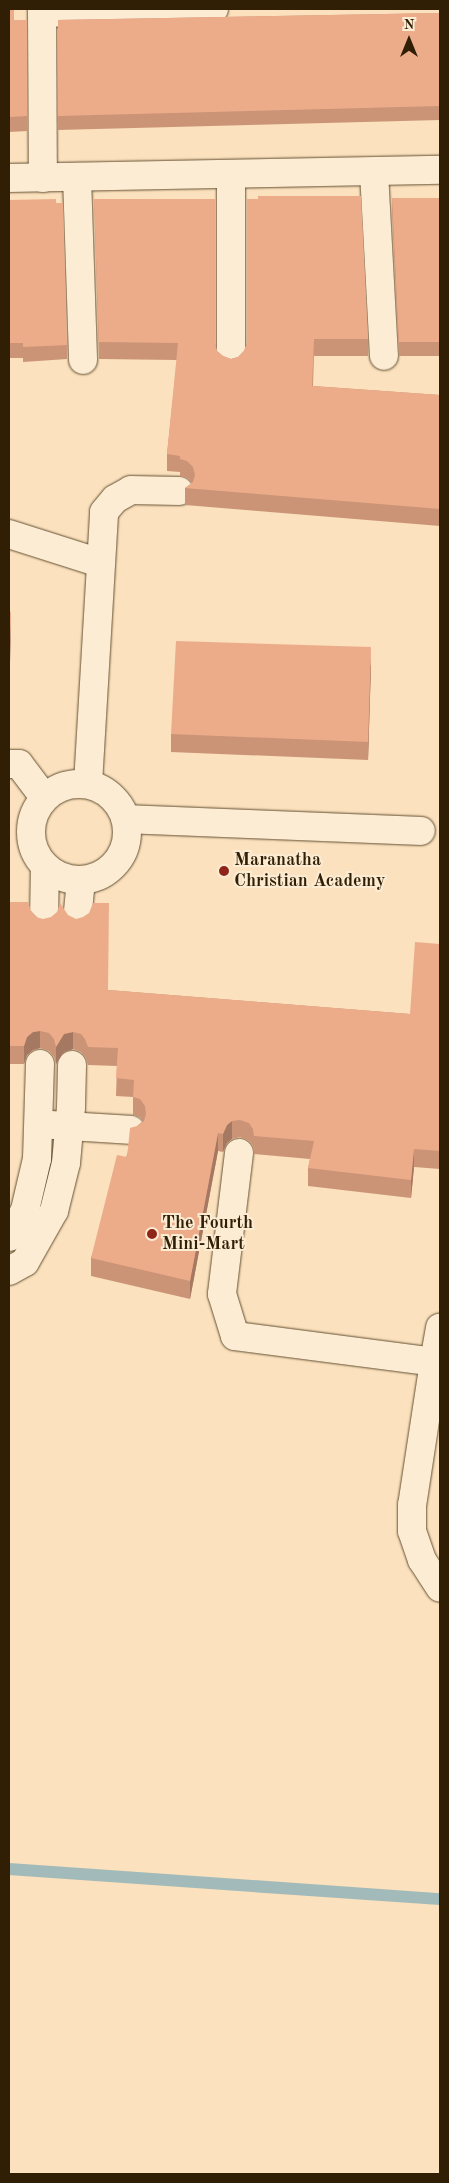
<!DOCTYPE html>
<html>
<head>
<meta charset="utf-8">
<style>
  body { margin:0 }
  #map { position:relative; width:449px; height:2183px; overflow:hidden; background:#fbe1bd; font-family:"Old Standard TT",serif }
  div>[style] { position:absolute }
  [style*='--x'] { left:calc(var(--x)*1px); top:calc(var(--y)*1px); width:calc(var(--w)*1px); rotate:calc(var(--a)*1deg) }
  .stream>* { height:12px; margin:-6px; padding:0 6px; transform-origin:6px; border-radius:6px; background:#a2bbba }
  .roads { filter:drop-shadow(0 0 1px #645033) drop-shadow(0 0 1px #645033) }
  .minor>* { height:28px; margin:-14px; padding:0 14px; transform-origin:14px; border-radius:14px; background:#fcecd4 }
  .minor>.ring { margin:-14px; padding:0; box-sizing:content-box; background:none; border:28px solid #fcecd4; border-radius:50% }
  .wall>* { inset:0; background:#cb9477 }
  .shaded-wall>* { inset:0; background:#a57861 }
  .building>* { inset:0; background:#ecac8a }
  .dots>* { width:14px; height:14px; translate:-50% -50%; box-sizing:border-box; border:2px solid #fcecd4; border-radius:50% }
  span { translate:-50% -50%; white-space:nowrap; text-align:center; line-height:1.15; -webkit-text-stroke:4px #fcecd4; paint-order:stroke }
  .poi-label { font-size:18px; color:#311f05; font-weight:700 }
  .left { translate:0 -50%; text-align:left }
  .frame { position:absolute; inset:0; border:10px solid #311f05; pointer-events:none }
  .north { position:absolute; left:384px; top:15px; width:50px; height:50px; -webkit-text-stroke:4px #fcecd4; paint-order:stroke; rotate:0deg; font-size:14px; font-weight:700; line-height:20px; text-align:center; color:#311f05 }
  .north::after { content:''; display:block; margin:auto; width:18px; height:22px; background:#311f05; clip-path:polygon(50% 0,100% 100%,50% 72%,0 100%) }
</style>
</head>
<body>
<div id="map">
  <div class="stream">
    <i style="--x:9;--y:1869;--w:432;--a:4"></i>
  </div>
  <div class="roads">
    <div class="minor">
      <i style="--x:42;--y:9;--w:169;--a:89.7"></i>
      <i style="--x:42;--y:13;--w:172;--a:-1.3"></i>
      <i style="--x:374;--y:172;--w:184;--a:86.9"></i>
      <i style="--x:231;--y:174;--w:186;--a:90"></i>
      <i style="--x:77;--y:177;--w:183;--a:88.1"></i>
      <i style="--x:9;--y:178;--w:431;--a:-1.1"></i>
      <i style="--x:9;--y:534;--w:96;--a:17.7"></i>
      <i style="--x:9;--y:764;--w:10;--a:0"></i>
      <i style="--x:19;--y:764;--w:41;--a:52.9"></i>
      <i class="ring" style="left:31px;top:784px;width:68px;height:68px"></i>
      <i style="--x:88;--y:784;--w:272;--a:-86.6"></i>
      <i style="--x:104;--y:512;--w:17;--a:-50"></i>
      <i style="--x:115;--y:499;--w:18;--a:-29"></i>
      <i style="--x:131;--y:490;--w:48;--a:1.2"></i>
      <i style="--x:126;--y:819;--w:295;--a:2.3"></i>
      <i style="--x:44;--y:921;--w:55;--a:-89"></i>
      <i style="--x:77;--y:921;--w:41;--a:-84.4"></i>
      <i style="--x:52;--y:1125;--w:79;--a:3.6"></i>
      <i style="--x:239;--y:1153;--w:142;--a:96.9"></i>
      <i style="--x:222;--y:1294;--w:44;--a:72.8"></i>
      <i style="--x:235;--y:1336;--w:201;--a:7.4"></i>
      <i style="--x:434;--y:1362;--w:35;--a:-80"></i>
      <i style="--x:9;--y:1237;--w:31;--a:-59"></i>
      <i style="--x:25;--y:1210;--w:52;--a:-76.8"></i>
      <i style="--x:37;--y:1159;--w:95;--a:-88.2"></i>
      <i style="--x:9;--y:1271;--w:18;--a:-29"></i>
      <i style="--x:25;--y:1262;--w:59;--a:-60.4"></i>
      <i style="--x:54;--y:1211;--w:49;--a:-76"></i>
      <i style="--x:66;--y:1163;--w:56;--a:-84.9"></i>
      <i style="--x:71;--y:1107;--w:42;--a:-88.6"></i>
      <i style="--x:440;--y:1363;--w:6;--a:-171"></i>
      <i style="--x:434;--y:1362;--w:145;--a:98.7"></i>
      <i style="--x:412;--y:1505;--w:26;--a:90"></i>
      <i style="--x:412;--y:1531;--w:31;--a:71"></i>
      <i style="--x:422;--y:1560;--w:33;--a:57"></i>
    </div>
  </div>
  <div class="wall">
    <i style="clip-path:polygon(9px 9px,14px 20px,27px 20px,27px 131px,9px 132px)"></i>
    <i style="clip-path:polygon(440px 13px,440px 120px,58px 130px,58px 20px)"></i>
    <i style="clip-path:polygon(392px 198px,440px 198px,440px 356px,399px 356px,392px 213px)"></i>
    <i style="clip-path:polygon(94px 199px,215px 343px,217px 351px,223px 356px,231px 359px,238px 357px,244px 351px,247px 343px,247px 199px,368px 339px,368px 356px,314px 356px,313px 386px,440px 395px,440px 526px,185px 505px,185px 488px,192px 483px,187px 478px,180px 476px,180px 472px,167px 471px,167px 454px,177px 360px,99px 359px)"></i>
    <i style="clip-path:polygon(9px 200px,67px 345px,67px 359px,23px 362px,23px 358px,9px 358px)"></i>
    <i style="clip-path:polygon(371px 665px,368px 760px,171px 752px,171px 734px)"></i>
    <i style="clip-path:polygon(9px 902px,31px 911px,108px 990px,410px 1014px,440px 944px,440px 1169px,414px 1167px,411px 1198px,308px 1186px,308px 1168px,310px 1159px,254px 1154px,253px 1146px,249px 1141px,240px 1137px,232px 1139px,227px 1143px,223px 1152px,218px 1151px,190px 1299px,91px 1276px,91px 1258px,137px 1126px,143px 1121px,140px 1117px,133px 1115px,133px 1097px,116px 1096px,117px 1066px,88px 1065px,85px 1057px,81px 1052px,73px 1049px,64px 1052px,56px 1064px,54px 1057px,49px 1051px,40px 1048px,33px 1050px,27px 1055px,24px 1064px,9px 1064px)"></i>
  </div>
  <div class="shaded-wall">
    <i style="clip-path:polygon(11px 612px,11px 632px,9px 694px,9px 673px)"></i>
    <i style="clip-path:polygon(371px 647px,371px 665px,368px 760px,368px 742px)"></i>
    <i style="clip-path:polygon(40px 1031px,40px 1048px,33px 1050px,27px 1055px,24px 1064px,24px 1046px,27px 1037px,33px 1032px)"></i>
    <i style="clip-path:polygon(73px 1032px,73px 1049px,64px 1052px,56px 1064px,56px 1047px,64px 1034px)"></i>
    <i style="clip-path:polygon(232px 1121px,232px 1139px,227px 1143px,223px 1152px,223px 1134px,227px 1125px)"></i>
    <i style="clip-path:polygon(218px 1133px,218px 1151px,190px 1299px,190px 1281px)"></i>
    <i style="clip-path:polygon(414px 1149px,414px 1167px,411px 1198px,411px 1180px)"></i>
  </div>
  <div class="building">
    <i style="clip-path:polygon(9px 9px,14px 9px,14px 20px,27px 20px,27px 116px,9px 117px)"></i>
    <i style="clip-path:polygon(440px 13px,440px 106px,58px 116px,58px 20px)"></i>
    <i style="clip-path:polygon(258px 196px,361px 196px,368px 339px,314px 339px,312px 386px,440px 395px,440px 509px,185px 488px,193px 482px,195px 475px,193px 467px,187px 461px,180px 459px,180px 456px,167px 454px,178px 343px,99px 342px,94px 199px,215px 199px,215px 343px,217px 351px,223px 356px,231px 359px,238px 357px,244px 351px,247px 343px,247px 199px,258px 199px)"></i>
    <i style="clip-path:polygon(392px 198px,440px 198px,440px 342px,399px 342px)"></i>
    <i style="clip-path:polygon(56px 199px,56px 203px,63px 203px,67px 345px,23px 347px,23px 343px,9px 343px,9px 200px)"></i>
    <i style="clip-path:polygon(9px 611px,11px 612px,9px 673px)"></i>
    <i style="clip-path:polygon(176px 641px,371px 647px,368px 742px,171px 734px)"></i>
    <i style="clip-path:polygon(9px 902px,28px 902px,31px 911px,36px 917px,43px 919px,51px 917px,57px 912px,60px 903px,68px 915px,76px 919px,83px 917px,89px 913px,93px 903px,109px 903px,108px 990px,410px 1014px,415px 942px,440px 944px,440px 1151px,414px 1149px,411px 1180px,308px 1168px,314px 1141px,254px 1136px,253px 1129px,249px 1123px,240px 1120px,232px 1121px,227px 1125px,223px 1134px,218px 1133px,190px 1281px,91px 1258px,117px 1155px,127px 1157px,130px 1128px,137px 1126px,144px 1121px,146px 1114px,145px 1106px,140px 1099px,133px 1097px,134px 1080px,116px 1078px,118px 1048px,88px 1047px,85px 1039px,81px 1034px,73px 1032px,64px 1034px,56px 1047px,54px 1039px,49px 1033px,40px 1031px,33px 1032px,27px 1037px,24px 1046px,9px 1046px)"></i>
  </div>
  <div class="dots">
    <i style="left:224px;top:871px;background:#8f2418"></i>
    <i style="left:152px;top:1234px;background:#8f2418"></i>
  </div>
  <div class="poi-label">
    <span class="left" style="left:234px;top:871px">Maranatha<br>Christian Academy</span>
    <span class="left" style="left:162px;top:1234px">The Fourth<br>Mini-Mart</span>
  </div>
  <div class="frame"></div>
  <div class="north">N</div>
</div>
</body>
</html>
